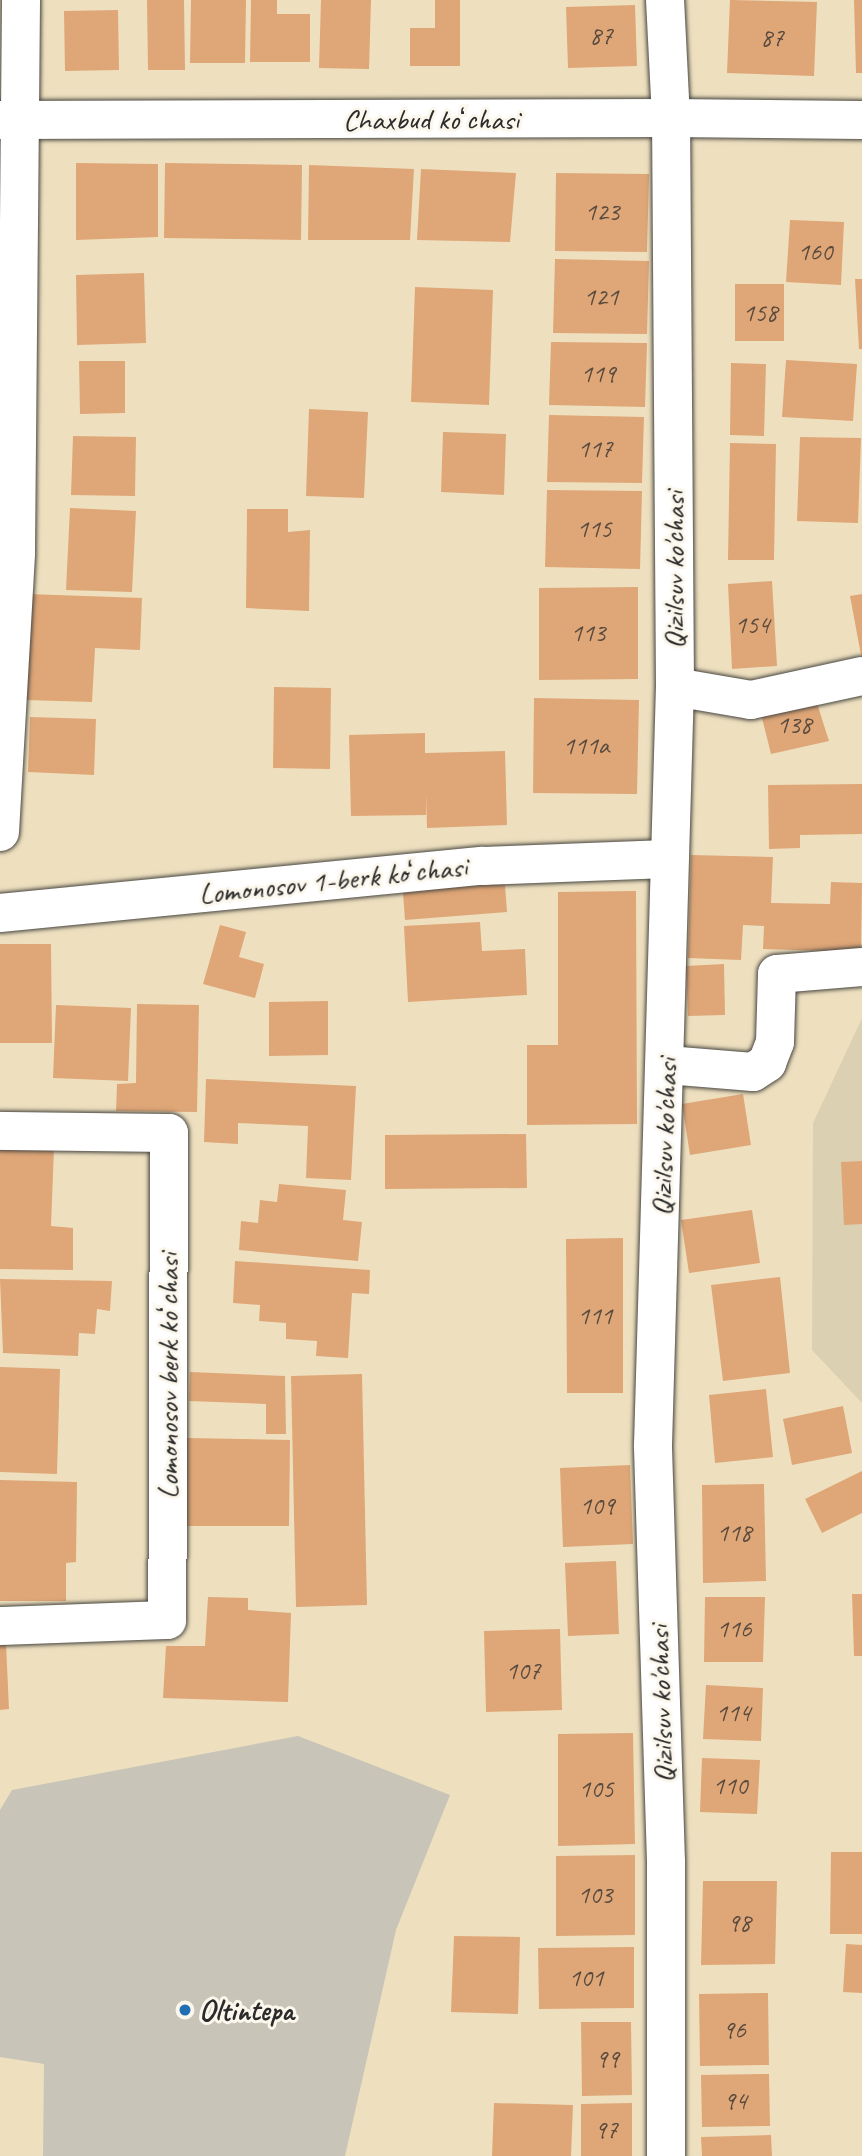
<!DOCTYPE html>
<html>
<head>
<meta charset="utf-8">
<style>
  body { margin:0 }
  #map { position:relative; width:862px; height:2156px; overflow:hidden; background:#eee0bf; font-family:Caveat,sans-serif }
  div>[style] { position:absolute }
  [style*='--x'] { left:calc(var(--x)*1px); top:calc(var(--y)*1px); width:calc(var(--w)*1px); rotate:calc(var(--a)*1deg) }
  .built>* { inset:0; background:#dbd0b1 }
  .industrial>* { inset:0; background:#c8c4b8 }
  .building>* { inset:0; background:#dfa677 }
  .roads { filter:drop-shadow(0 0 2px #484641) drop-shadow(0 0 2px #484641) }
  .street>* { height:38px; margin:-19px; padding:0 19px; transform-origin:19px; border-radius:19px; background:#fff }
  .secondary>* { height:38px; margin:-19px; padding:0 19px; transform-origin:19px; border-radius:19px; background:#fff }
  .dots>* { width:19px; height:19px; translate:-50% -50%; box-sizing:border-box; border:4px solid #fbf7ec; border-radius:50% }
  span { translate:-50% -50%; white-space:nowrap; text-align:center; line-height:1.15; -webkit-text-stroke:6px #fbf7ec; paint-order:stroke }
  .number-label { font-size:26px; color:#584a3e }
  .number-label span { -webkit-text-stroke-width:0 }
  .street-label { font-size:30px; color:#2b2b2b }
  .poi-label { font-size:30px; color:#2b2b2b; font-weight:700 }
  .left { translate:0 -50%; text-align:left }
</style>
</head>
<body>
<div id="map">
  <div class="built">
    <i style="clip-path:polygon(862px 1018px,862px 1403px,812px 1350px,813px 1123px)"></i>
  </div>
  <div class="industrial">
    <i style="clip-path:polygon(298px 1736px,450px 1795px,396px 1930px,345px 2156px,43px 2156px,44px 2064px,0 2057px,0 1810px,12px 1790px)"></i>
  </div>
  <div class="building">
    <i style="clip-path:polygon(147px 0,184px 0,185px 70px,148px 70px)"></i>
    <i style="clip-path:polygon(191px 0,246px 0,245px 63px,190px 63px)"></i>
    <i style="clip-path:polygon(251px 0,277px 0,277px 14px,310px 14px,310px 62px,250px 62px)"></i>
    <i style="clip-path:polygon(321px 0,371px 0,369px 69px,319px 68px)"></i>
    <i style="clip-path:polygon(435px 0,460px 0,460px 66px,410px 66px,410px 28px,435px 28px)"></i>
    <i style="clip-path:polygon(730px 0,817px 2px,814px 76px,727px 73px)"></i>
    <i style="clip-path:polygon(854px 0,862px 0,862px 73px,856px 73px)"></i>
    <i style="clip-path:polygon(635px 5px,637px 66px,568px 68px,566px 7px)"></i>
    <i style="clip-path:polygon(118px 10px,119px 70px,65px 71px,64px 11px)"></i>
    <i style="clip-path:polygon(76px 163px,158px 164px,158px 237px,76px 240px)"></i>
    <i style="clip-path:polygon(165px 163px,302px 165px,301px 240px,164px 238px)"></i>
    <i style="clip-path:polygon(309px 165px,414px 169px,410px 240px,308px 240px)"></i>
    <i style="clip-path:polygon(421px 169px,516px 173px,510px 242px,417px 240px)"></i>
    <i style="clip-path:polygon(556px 173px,649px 174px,647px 252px,555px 251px)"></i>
    <i style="clip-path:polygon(790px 220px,844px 222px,841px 285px,786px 282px)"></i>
    <i style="clip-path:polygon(555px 259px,649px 261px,647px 334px,553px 333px)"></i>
    <i style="clip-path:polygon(144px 273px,146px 343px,77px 345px,76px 275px)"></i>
    <i style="clip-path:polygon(855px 279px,862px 279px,862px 349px,859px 349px)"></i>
    <i style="clip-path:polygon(735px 284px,784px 284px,784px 341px,735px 341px)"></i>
    <i style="clip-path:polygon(415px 287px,493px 290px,489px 405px,411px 402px)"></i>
    <i style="clip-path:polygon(551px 342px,647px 343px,645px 407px,549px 405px)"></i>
    <i style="clip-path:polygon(786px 360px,857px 364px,853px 421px,782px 417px)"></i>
    <i style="clip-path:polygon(79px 361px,125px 361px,125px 413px,80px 414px)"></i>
    <i style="clip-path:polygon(731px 363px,766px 364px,764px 436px,730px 435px)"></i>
    <i style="clip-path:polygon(309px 409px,368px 412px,364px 498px,306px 496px)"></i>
    <i style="clip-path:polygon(549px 415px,644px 417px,642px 483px,547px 482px)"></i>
    <i style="clip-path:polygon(443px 432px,506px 434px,504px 495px,441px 492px)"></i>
    <i style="clip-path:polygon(73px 436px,136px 437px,135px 496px,71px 495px)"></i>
    <i style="clip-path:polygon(800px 437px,861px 438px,858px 523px,797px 521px)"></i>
    <i style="clip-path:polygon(730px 443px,776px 444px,774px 560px,728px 560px)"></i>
    <i style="clip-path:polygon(547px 490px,642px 491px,640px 569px,545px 567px)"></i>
    <i style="clip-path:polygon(70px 508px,136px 511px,132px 592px,66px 590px)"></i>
    <i style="clip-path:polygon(247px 509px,288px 509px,288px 532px,310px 530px,309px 611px,246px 608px)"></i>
    <i style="clip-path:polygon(772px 581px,777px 666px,732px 669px,728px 584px)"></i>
    <i style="clip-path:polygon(638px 587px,638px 679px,539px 680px,539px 588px)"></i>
    <i style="clip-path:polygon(28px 594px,142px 598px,140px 650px,95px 648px,92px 702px,25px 700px)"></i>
    <i style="clip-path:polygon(862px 594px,862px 655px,861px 655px,850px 596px)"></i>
    <i style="clip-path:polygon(274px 687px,331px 688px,330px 769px,273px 768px)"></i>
    <i style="clip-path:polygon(815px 697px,829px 741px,771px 754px,760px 710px)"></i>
    <i style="clip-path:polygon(534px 698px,639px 700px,637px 794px,533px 793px)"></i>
    <i style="clip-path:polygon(30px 717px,96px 719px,94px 775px,28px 772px)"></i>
    <i style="clip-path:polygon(425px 733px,425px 753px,505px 751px,507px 825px,427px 828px,426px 793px,426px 815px,351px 816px,349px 735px)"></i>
    <i style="clip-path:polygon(862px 784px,862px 834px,800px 835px,800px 848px,769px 849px,768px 785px)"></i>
    <i style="clip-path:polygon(691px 855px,773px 857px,771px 903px,830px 904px,831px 882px,862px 883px,861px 952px,763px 949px,764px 926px,743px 925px,741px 960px,688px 958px)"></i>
    <i style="clip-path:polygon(504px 871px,507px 912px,405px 920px,402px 879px)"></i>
    <i style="clip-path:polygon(636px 891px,637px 1124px,527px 1125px,527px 1045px,558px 1045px,558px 892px)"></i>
    <i style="clip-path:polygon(480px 922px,482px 951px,525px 949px,527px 995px,408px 1002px,404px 926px)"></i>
    <i style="clip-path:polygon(220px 925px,246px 932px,239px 957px,264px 964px,255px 998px,203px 984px)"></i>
    <i style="clip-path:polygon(0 944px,51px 944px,52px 1043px,0 1043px)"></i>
    <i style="clip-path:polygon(724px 964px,725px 1015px,688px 1016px,686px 966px)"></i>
    <i style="clip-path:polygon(328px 1001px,328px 1055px,269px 1056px,269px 1002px)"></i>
    <i style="clip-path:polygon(137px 1004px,199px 1005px,197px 1112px,116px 1111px,117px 1084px,136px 1083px)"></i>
    <i style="clip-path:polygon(56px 1005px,131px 1008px,128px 1081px,53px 1078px)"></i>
    <i style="clip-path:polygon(206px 1079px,356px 1086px,351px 1180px,306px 1178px,308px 1126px,238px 1123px,238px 1144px,204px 1142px)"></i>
    <i style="clip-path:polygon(743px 1094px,751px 1145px,690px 1155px,682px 1104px)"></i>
    <i style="clip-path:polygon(526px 1134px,527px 1188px,385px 1189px,385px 1135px)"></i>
    <i style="clip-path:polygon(0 1147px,54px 1148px,51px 1226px,73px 1228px,73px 1270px,0 1269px)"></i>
    <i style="clip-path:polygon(862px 1161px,862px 1224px,844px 1225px,841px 1162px)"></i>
    <i style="clip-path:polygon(279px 1184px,346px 1190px,343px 1220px,362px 1222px,358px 1261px,239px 1250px,241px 1221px,258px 1223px,260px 1200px,277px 1202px)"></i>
    <i style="clip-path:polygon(752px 1210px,760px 1263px,689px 1273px,681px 1220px)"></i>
    <i style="clip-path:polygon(623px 1238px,623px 1393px,567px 1393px,566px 1239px)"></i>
    <i style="clip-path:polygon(235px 1261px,370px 1270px,369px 1294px,352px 1293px,348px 1358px,316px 1356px,317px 1341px,286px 1339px,286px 1323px,259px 1321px,260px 1305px,233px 1303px)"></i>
    <i style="clip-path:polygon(780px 1277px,790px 1373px,723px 1381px,711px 1285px)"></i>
    <i style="clip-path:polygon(0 1279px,112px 1281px,110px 1311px,97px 1309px,95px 1334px,79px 1333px,78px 1356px,3px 1353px)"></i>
    <i style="clip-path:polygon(0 1367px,60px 1369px,57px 1474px,0 1472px)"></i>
    <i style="clip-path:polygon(190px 1372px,285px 1376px,286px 1434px,266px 1434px,266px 1404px,189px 1401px)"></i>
    <i style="clip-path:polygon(362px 1374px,367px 1605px,296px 1607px,291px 1376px)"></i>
    <i style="clip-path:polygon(766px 1389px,773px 1457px,715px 1463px,709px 1395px)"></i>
    <i style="clip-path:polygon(843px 1406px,852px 1453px,792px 1465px,783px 1419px)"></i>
    <i style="clip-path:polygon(187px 1438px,290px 1440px,289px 1526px,187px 1526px)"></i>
    <i style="clip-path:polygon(630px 1465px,633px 1544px,563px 1547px,560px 1468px)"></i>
    <i style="clip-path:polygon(862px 1471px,862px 1513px,822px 1533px,805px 1499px)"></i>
    <i style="clip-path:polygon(0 1480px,77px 1482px,76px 1562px,66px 1563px,66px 1601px,0 1601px)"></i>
    <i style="clip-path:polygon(764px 1484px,766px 1581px,703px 1583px,702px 1485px)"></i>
    <i style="clip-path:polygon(616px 1561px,619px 1634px,568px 1636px,565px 1563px)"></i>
    <i style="clip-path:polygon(852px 1594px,862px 1594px,862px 1656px,854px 1656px)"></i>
    <i style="clip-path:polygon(208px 1597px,248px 1598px,248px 1610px,291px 1613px,288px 1702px,163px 1698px,166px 1646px,205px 1646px)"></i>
    <i style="clip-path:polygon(705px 1597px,765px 1597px,763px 1662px,704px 1662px)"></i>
    <i style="clip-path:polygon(560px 1629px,562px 1710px,486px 1712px,484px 1631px)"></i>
    <i style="clip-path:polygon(6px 1644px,9px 1709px,0 1710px,0 1645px)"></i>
    <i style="clip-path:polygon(706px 1685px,763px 1688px,761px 1741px,703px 1739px)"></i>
    <i style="clip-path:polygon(633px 1733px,635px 1844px,558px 1846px,558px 1734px)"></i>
    <i style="clip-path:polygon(702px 1758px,760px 1760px,757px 1814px,700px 1812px)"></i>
    <i style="clip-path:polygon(831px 1852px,862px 1852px,862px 1934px,830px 1934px)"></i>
    <i style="clip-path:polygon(635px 1855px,635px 1935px,556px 1936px,556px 1856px)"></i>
    <i style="clip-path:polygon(703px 1881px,777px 1881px,775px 1964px,701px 1965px)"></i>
    <i style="clip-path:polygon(454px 1936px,520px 1937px,518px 2014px,451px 2012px)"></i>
    <i style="clip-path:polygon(846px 1944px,862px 1945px,862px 1993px,843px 1992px)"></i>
    <i style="clip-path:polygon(634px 1947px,634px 2008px,539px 2009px,538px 1948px)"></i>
    <i style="clip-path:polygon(768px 1993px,769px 2065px,700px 2066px,699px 1994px)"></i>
    <i style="clip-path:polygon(581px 2022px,631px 2022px,632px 2095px,582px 2096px)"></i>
    <i style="clip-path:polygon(769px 2074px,770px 2126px,702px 2127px,701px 2075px)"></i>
    <i style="clip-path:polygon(494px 2103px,573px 2105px,571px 2156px,492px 2156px)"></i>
    <i style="clip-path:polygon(632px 2103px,632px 2156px,581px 2156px,581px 2104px)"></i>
    <i style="clip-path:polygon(771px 2135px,772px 2156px,702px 2156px,701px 2137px)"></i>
  </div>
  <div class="roads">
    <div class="street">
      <i style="--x:675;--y:687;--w:77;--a:9.7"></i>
      <i style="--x:751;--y:700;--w:114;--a:-12.2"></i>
      <i style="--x:0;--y:832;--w:280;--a:-86.7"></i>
      <i style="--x:16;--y:552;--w:552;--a:-89.48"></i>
      <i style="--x:0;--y:913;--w:485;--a:-5.6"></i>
      <i style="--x:483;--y:866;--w:184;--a:-2.2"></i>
      <i style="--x:667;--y:1065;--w:86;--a:4.7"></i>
      <i style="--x:753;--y:1072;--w:17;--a:-33"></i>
      <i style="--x:767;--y:1063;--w:22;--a:-69"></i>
      <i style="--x:775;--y:1042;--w:68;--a:-88.3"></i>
      <i style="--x:777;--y:974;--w:85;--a:-4.7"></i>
      <i style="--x:0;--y:1131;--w:169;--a:0.7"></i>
      <i style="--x:169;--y:1133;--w:487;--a:90.2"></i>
      <i style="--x:167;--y:1620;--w:167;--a:177.9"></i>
      <i style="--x:666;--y:2156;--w:294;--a:-90"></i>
      <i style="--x:666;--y:1862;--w:417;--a:-91.8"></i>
      <i style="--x:653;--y:1445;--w:758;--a:-88.34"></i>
      <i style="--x:675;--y:687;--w:569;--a:-90.4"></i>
      <i style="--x:671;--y:118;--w:191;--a:0.6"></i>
    </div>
    <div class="secondary">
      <i style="--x:0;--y:120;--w:671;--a:-0.17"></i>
      <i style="--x:671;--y:118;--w:118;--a:-92.9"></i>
    </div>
  </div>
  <div class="dots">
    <i style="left:185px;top:2010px;background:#1f6fb2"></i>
  </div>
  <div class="number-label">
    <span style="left:601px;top:36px">87</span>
    <span style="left:772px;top:38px">87</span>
    <span style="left:602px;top:212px">123</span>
    <span style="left:815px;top:252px">160</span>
    <span style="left:601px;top:297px">121</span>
    <span style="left:760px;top:313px">158</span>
    <span style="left:598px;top:374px">119</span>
    <span style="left:595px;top:449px">117</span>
    <span style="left:594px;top:529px">115</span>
    <span style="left:752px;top:625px">154</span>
    <span style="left:588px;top:633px">113</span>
    <span style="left:794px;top:725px">138</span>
    <span style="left:586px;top:746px">111a</span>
    <span style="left:595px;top:1316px">111</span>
    <span style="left:597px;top:1506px">109</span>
    <span style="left:734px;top:1533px">118</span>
    <span style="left:734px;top:1629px">116</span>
    <span style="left:523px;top:1671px">107</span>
    <span style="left:733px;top:1713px">114</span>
    <span style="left:730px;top:1786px">110</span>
    <span style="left:596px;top:1789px">105</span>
    <span style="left:595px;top:1895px">103</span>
    <span style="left:739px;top:1923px">98</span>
    <span style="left:586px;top:1978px">101</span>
    <span style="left:734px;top:2030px">96</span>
    <span style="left:607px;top:2059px">99</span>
    <span style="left:735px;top:2101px">94</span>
    <span style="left:606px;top:2130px">97</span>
  </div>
  <div class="street-label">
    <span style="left:431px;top:119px">Chaxbud koʻchasi</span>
    <span style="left:674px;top:570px;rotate:-90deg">Qizilsuv ko'chasi</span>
    <span style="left:333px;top:880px;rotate:-6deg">Lomonosov 1-berk koʻchasi</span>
    <span style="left:664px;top:1137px;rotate:-88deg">Qizilsuv ko'chasi</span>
    <span style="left:168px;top:1376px;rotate:-90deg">Lomonosov berk koʻchasi</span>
    <span style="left:661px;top:1704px;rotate:-92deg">Qizilsuv ko'chasi</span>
  </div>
  <div class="poi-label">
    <span class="left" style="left:199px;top:2010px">Oltintepa</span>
  </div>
</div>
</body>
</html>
